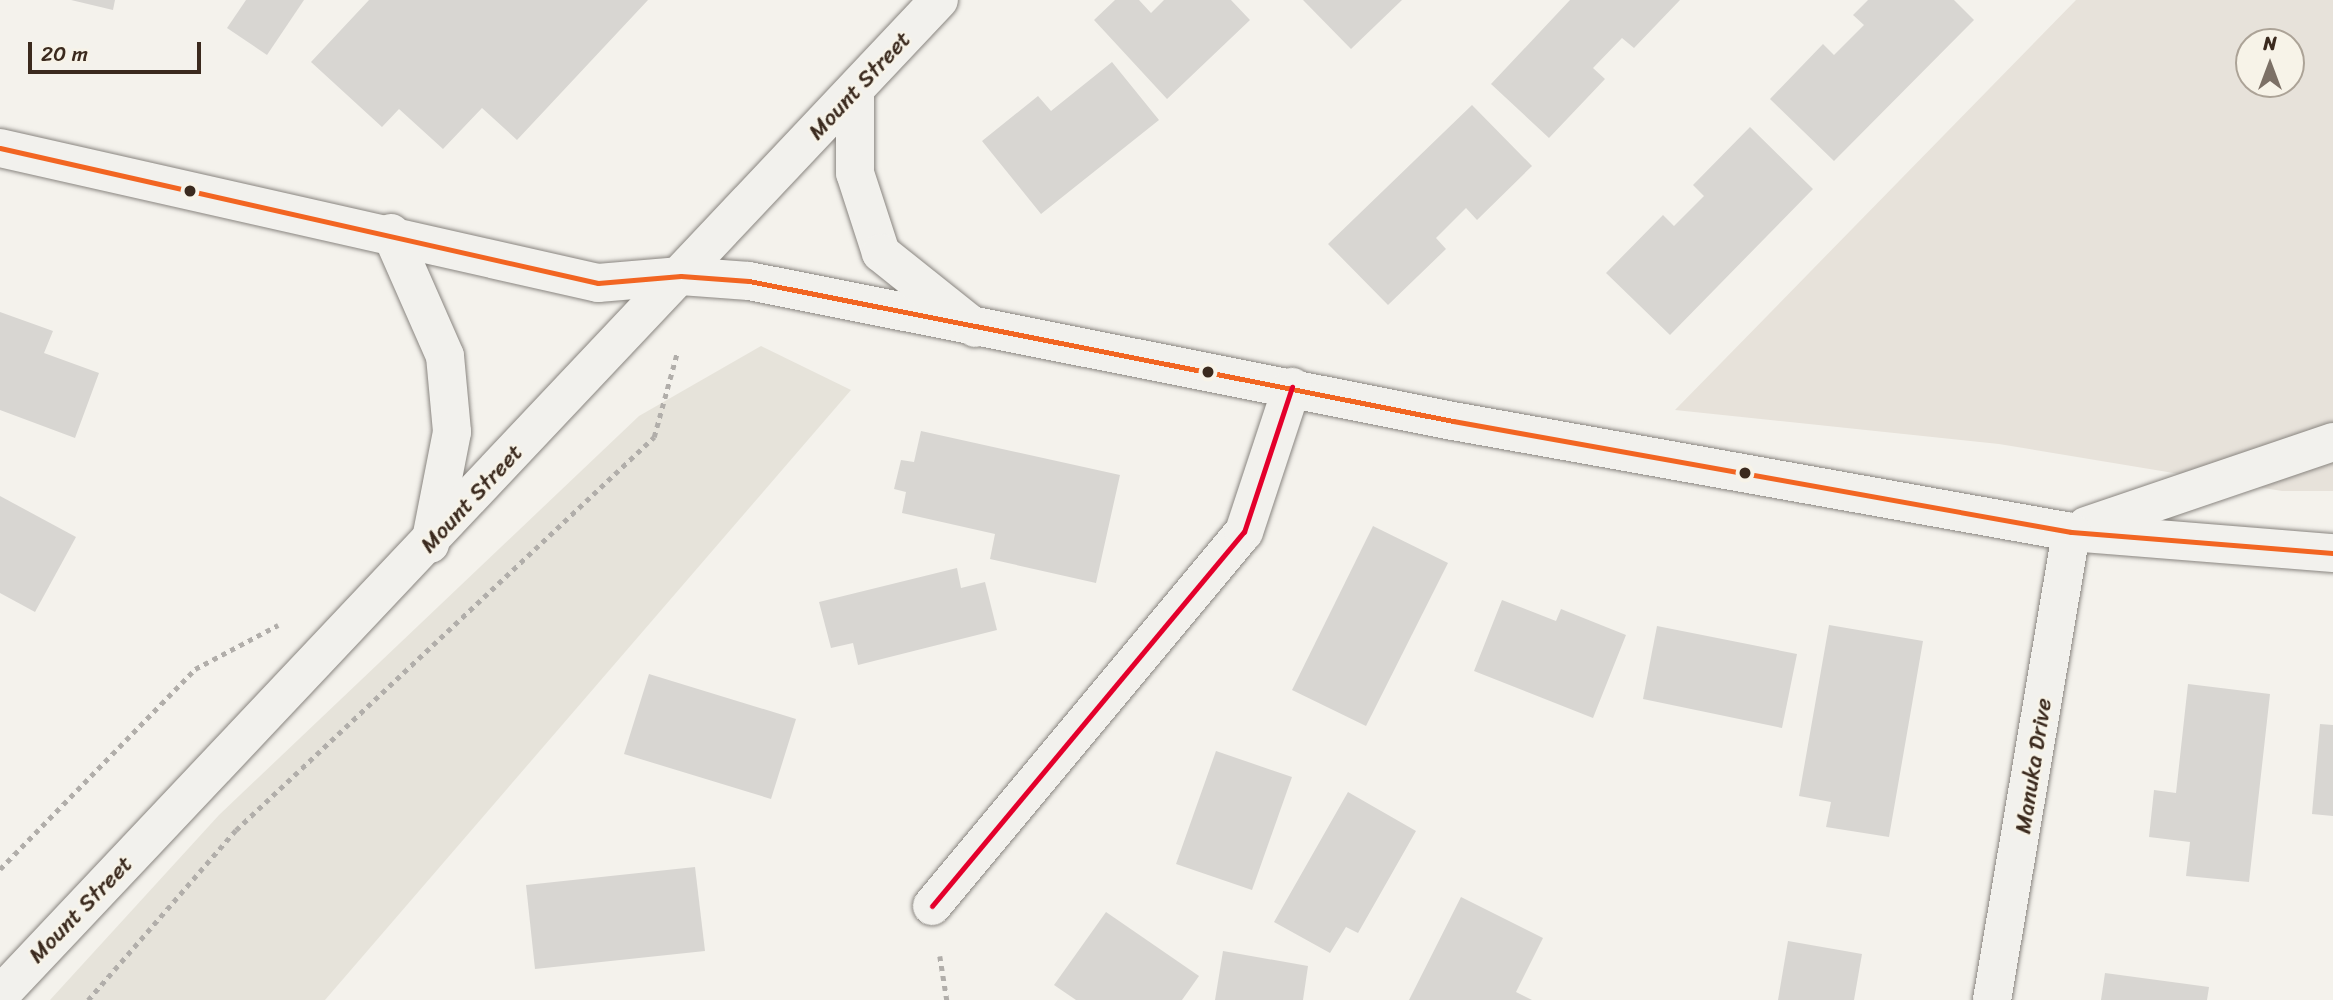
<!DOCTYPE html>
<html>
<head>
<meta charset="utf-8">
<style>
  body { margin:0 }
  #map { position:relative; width:2333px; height:1000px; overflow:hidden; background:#f4f2ec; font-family:Sriracha,sans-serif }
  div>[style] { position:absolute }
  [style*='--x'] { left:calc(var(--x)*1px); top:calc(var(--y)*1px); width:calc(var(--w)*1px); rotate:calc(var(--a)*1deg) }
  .built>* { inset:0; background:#e7e2da }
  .green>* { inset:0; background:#e6e3da }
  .building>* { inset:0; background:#d8d6d2 }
  .path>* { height:4.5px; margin-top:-2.25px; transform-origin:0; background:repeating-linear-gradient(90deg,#b1aeaa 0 5px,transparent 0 10px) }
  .roads { filter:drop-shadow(0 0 2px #898580) drop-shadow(0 0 2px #898580) }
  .minor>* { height:38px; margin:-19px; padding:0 19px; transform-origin:19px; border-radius:19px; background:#f2f1ed }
  .highway>* { height:38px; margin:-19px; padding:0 19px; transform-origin:19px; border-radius:19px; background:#f2f1ed }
  .bus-1>* { height:5px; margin:-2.5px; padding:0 2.5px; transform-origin:2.5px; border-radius:2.5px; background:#f26522 }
  .bus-2>* { height:5px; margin:-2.5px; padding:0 2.5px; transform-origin:2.5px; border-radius:2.5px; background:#e4002b }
  .dots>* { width:19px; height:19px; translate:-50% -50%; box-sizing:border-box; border:4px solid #f7f3e8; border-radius:50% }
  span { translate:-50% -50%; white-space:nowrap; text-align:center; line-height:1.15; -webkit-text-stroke:5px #f7f3e8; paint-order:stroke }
  .street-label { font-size:23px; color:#3b2a1e }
  .north { position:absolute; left:2235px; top:28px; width:70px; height:70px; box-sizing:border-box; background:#f7f3e8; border:2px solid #aca397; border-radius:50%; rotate:0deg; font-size:19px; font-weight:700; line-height:28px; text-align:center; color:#3b2a1e }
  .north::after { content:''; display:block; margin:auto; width:24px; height:32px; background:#7c7066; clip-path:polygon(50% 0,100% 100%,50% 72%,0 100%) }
  .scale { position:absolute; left:28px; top:42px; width:173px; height:32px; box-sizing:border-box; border:4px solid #3b2a1e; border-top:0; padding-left:9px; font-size:21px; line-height:24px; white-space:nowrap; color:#3b2a1e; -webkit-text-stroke:5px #f7f3e8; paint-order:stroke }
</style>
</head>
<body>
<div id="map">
  <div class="built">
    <i style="clip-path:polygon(evenodd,2076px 0,2333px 0,2333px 491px,2282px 491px,1999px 444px,1675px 410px,2076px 0,2249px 42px,2291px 42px,2291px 84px,2249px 84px,2249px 42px)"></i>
  </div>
  <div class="green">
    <i style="clip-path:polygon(761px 346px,851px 390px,325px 1000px,50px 1000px,219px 815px,639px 416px)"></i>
  </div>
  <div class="building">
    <i style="clip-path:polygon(71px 0,115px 0,113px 10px)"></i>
    <i style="clip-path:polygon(246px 0,304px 0,267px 55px,227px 28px)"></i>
    <i style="clip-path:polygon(369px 0,648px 0,517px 140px,482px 108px,443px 149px,399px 109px,382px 127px,311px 62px)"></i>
    <i style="clip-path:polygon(1115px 0,1139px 0,1151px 13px,1164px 0,1231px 0,1250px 20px,1167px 99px,1094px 20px)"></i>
    <i style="clip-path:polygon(1303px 0,1402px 0,1351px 49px)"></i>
    <i style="clip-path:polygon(1570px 0,1680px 0,1634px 48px,1622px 38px,1593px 68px,1605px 79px,1549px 138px,1491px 84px)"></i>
    <i style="clip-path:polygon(1868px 0,1954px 0,1974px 20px,1834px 161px,1770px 99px,1823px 44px,1834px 55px,1864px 25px,1853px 15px)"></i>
    <i style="clip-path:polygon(1112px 62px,1159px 120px,1041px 214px,982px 141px,1038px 96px,1051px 111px)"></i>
    <i style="clip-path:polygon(1472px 105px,1532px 166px,1477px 220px,1466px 208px,1436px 238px,1446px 249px,1388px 305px,1328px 244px)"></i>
    <i style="clip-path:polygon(1750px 127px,1813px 189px,1670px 335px,1606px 273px,1663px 215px,1674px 226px,1704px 196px,1693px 185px)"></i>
    <i style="clip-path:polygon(0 312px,53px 331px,44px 353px,99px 373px,75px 438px,0 410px)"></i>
    <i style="clip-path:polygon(921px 431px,1120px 475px,1096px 583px,990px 559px,995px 534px,902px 513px,906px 492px,894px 489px,901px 460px,914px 462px)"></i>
    <i style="clip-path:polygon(0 496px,76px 537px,35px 612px,0 593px)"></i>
    <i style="clip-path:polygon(1373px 526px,1448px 563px,1366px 726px,1292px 690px)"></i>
    <i style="clip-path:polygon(957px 568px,961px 588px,985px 582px,997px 630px,858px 665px,853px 643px,831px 648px,819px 602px)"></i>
    <i style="clip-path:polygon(1502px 600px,1556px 621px,1561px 609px,1626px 635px,1593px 718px,1474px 671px)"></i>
    <i style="clip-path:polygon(1829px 625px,1923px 641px,1889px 837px,1826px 827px,1831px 802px,1799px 796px)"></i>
    <i style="clip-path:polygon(1657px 626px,1797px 654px,1782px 728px,1643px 699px)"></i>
    <i style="clip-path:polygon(649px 674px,796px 719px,771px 799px,624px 754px)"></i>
    <i style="clip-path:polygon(2188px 684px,2270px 694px,2249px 882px,2186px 876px,2190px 842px,2149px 837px,2154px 790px,2176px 793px)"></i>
    <i style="clip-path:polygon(2320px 724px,2333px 725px,2333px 816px,2312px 814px)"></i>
    <i style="clip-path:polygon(1216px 751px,1292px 777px,1252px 890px,1176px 864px)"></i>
    <i style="clip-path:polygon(1348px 792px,1416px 831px,1358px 933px,1346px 927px,1330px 953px,1274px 922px)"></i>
    <i style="clip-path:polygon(695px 867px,705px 951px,535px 969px,526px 885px)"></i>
    <i style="clip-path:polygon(1461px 897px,1543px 938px,1516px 992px,1532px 1000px,1409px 1000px)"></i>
    <i style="clip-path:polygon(1106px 912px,1199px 976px,1182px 1000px,1076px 1000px,1054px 985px)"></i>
    <i style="clip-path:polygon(1788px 941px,1862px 954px,1854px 1000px,1778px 1000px)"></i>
    <i style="clip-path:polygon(1223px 951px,1308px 966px,1303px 1000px,1215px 1000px)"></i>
    <i style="clip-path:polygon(2105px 973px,2209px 987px,2207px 1000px,2101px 1000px)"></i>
  </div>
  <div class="path">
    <i style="--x:0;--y:869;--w:279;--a:-45.7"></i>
    <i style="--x:195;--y:669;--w:94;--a:-27.9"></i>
    <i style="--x:940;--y:956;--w:45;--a:81"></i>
    <i style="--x:88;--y:1000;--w:225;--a:-49"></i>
    <i style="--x:236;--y:830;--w:574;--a:-43.23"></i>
    <i style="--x:654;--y:437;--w:87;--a:-74.7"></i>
  </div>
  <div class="roads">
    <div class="minor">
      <i style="--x:0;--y:148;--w:613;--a:12.72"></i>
      <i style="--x:598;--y:283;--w:83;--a:-4.8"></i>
      <i style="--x:681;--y:276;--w:68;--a:4.2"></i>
      <i style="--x:749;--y:281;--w:718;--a:11.25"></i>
      <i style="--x:1453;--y:421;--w:628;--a:10.18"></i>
      <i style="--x:2071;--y:532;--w:263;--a:4.6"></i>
      <i style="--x:2086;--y:526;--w:261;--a:-18.8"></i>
      <i style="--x:932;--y:906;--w:487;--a:-50.2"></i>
      <i style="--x:1244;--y:532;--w:153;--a:-71.7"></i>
      <i style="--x:1992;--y:1000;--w:475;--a:-80.4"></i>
    </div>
    <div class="highway">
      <i style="--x:855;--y:91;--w:82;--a:90"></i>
      <i style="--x:855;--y:173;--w:84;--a:72"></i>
      <i style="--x:881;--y:253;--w:120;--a:38.6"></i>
      <i style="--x:391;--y:233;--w:134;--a:66.3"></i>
      <i style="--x:445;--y:356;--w:76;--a:84.7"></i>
      <i style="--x:452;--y:432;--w:114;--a:101.1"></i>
      <i style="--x:0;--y:995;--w:1368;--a:-46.66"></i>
    </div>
  </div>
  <div class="bus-1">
    <i style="--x:0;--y:148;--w:613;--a:12.72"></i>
    <i style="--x:598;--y:283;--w:83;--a:-4.8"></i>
    <i style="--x:681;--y:276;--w:68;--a:4.2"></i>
    <i style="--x:749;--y:281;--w:718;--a:11.25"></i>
    <i style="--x:1453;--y:421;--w:628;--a:10.18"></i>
    <i style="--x:2071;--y:532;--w:263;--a:4.6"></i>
  </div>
  <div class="bus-2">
    <i style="--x:932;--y:906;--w:487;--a:-50.2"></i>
    <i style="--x:1244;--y:532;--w:153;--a:-71.7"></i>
  </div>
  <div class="dots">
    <i style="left:190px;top:191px;background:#3b2a1e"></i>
    <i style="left:1208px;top:372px;background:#3b2a1e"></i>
    <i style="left:1745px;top:473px;background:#3b2a1e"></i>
  </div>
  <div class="street-label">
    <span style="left:860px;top:86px;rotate:-47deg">Mount Street</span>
    <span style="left:472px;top:499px;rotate:-47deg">Mount Street</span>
    <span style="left:2034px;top:766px;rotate:-81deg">Manuka Drive</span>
    <span style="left:81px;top:910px;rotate:-46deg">Mount Street</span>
  </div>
  <div class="north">N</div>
  <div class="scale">20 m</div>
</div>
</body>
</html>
